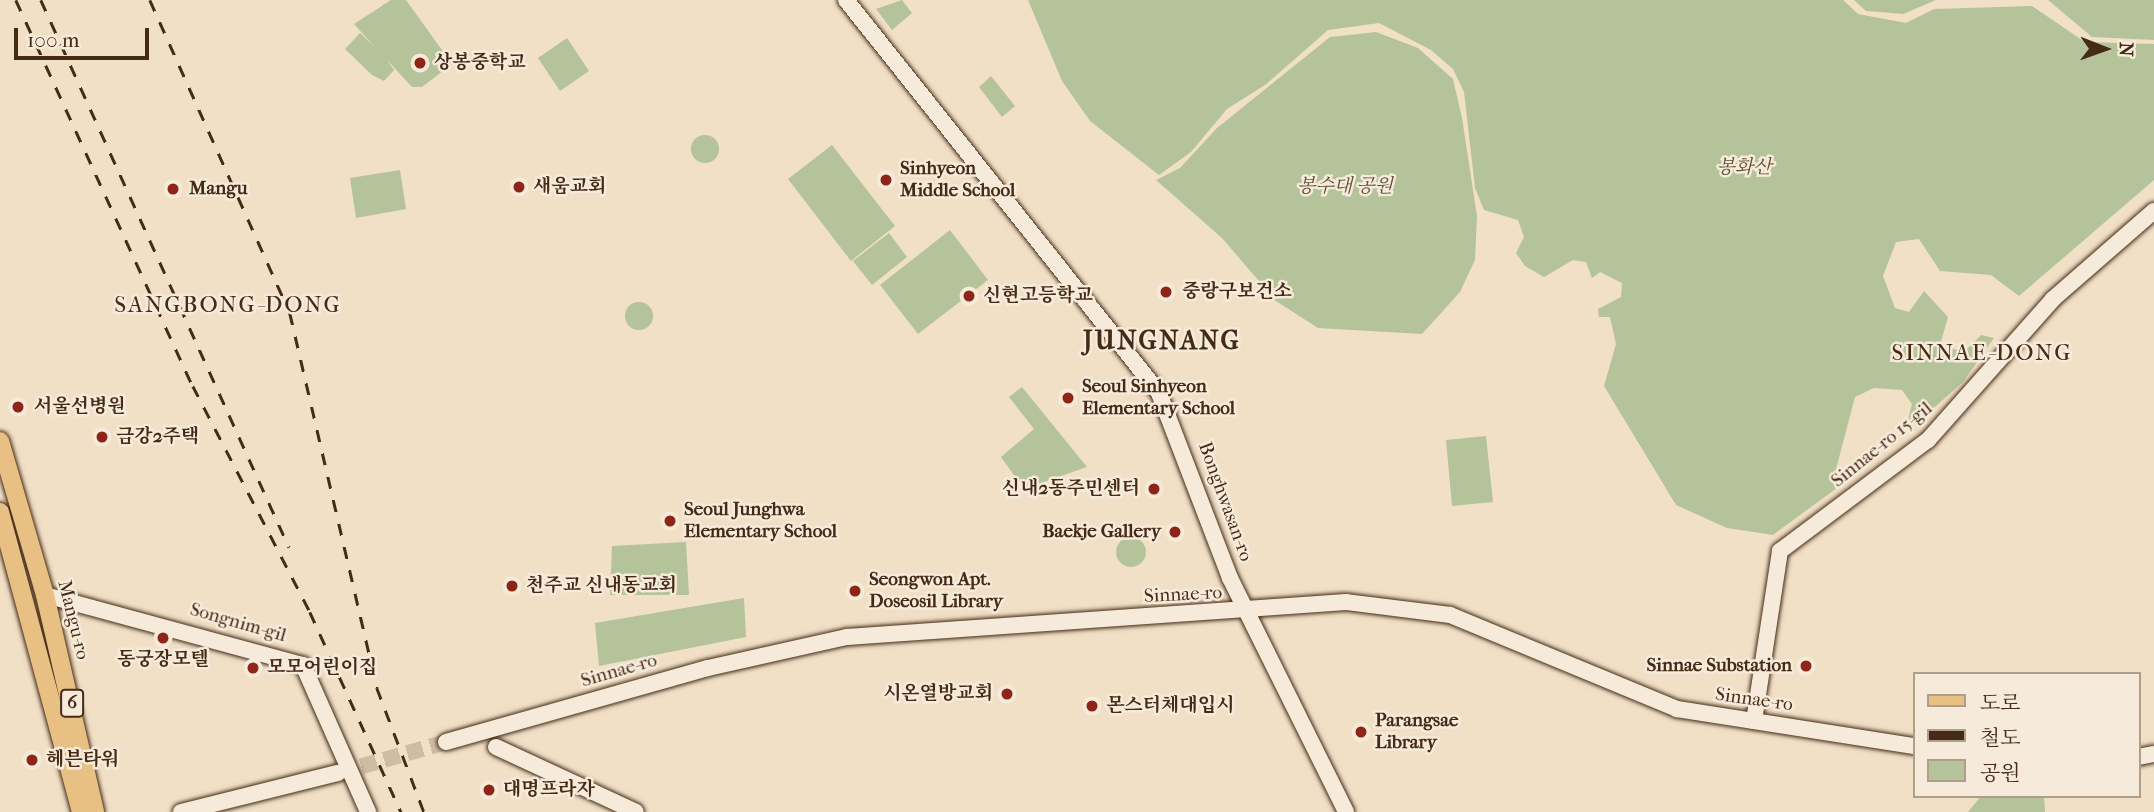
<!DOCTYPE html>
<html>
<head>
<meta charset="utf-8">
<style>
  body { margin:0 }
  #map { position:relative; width:2154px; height:812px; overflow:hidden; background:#f1e0c6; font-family:"IM FELL French Canon","Noto Serif KR",serif }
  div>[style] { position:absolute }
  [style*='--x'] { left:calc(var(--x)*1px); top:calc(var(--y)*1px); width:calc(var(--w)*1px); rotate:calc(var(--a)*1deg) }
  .green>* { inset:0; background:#b4c399 }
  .round { border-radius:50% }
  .secondary-tunnel>* { height:16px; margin-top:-8px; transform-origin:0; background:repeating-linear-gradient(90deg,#cfbca3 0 16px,transparent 0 24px) }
  .roads { filter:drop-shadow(0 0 2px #452a16) drop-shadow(0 0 2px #452a16) }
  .secondary>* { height:16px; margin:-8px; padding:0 8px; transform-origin:8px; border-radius:8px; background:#f6ebda }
  .primary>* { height:18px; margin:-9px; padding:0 9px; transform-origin:9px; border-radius:9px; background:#e8c083 }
  .rail>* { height:2.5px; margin-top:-1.25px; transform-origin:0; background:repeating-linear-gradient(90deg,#452a16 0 12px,transparent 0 24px) }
  .dots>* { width:19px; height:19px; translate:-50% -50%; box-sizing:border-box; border:4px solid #f6ebda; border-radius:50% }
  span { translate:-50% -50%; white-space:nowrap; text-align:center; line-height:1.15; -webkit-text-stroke:5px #f6ebda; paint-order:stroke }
  .shield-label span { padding:2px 5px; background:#f6ebda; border:2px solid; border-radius:5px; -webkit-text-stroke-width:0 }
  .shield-label { font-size:18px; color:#452a16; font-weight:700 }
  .poi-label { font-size:19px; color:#452a16; font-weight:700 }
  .left { translate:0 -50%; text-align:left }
  .right { translate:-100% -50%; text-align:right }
  .park-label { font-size:19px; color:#615037; font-style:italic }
  .street-label { font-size:19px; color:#452a16 }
  .quarter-label { font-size:23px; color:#452a16; letter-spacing:2px }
  .district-label { font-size:26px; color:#452a16; font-weight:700; letter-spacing:2px }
  .legend { position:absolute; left:1913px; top:672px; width:228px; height:126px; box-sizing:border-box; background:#f6ebda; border:2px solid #af9e8c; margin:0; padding:9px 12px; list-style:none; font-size:21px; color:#452a16 }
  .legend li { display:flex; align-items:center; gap:14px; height:35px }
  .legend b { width:35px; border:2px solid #af9e8c }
  .north { position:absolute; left:2070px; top:14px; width:70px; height:70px; -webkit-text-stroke:5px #f6ebda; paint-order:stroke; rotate:91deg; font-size:19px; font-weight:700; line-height:28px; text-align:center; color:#452a16 }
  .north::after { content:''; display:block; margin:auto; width:24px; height:32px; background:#452a16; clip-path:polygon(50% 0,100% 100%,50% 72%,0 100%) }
  .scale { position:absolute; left:14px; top:28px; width:135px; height:32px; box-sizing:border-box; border:4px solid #452a16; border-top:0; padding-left:9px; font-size:21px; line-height:24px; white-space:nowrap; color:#452a16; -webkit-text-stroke:5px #f6ebda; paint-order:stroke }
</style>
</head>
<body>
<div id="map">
  <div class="green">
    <i style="clip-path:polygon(391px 0,406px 0,452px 64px,422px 87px,412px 87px,387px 60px,394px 70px,384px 81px,372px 75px,345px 49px,360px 33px,374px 46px,354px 24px)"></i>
    <i style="clip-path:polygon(902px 0,912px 13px,892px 30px,876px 9px)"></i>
    <i style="clip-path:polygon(1028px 0,1843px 0,1858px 14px,1906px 23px,1934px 9px,2032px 6px,2085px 42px,2154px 44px,2154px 180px,2019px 296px,1991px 275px,1940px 271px,1919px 239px,1896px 242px,1883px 276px,1895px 308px,1909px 312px,1924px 291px,1948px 317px,1940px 345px,1964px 352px,1981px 335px,1994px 338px,1963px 382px,1919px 421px,1906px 427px,1912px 404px,1902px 390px,1874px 388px,1855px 397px,1835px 473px,1844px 479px,1841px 485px,1773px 535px,1727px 528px,1676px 505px,1604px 386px,1616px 344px,1610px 317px,1599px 317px,1598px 309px,1621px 297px,1622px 283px,1600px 272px,1592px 278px,1586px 262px,1573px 260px,1544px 277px,1525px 266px,1516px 253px,1524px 237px,1518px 220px,1484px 210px,1475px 188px,1464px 92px,1453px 69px,1431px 50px,1379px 23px,1328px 30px,1265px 85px,1227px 109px,1191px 152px,1159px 175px,1090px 121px,1062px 81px)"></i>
    <i style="clip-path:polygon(1854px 0,1936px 0,1903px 14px,1866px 11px)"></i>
    <i style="clip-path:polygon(2048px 0,2154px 0,2154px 40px,2092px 37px)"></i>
    <i style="clip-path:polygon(1376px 32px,1418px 48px,1453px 79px,1462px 118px,1477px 216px,1475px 260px,1460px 292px,1422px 334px,1318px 328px,1276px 301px,1222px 238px,1156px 180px,1180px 168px,1217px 128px,1330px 37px)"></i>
    <i style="clip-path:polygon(567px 38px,589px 71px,560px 91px,538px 58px)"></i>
    <i style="clip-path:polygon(991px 76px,1015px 106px,1002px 117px,979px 87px)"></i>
    <i class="round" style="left:691px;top:135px;width:28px;height:28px"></i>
    <i style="clip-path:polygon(832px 145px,895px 226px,851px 261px,788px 179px)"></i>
    <i style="clip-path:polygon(400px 170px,406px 209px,356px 218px,350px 178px)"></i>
    <i style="clip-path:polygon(950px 230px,988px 280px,918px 334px,880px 285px)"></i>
    <i style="clip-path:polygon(889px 233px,907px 257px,872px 285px,853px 261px)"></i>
    <i class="round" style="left:625px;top:302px;width:28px;height:28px"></i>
    <i style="clip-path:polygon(1022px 387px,1083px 462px,1087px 467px,1024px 489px,1001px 457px,1034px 429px,1009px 397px)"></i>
    <i style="clip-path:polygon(1486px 436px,1493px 502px,1452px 506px,1446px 440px)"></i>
    <i class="round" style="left:1116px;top:537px;width:30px;height:30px"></i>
    <i style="clip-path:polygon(686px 542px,689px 595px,610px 595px,612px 546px)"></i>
    <i style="clip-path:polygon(744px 598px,746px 637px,599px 666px,595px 623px)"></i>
    <i style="clip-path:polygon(1981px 796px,2044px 796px,2045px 812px,1968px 812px)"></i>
  </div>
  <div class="secondary-tunnel">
    <i style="--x:338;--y:773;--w:112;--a:-16"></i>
  </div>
  <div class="roads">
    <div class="secondary">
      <i style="--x:846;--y:0;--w:502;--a:51.46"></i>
      <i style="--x:1159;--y:393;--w:198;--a:69"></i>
      <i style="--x:1230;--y:578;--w:261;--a:63.6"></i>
      <i style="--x:45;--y:595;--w:267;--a:15.2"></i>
      <i style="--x:303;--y:665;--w:161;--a:66.1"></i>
      <i style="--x:1754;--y:721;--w:172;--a:-81.3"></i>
      <i style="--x:1780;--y:551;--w:185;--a:-36.9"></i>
      <i style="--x:1928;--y:440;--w:188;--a:-48.4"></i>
      <i style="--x:2053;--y:299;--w:134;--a:-41.1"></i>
      <i style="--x:446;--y:742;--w:272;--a:-15.8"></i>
      <i style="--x:708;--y:668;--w:142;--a:-12.6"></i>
      <i style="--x:847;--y:637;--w:500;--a:-4.01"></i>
      <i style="--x:1346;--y:602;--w:105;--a:7.1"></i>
      <i style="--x:1450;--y:615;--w:246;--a:22.5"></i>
      <i style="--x:1677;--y:709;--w:240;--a:8.9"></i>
      <i style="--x:496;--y:747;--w:154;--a:24.9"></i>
      <i style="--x:2138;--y:757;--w:16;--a:-11"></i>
      <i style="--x:181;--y:812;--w:162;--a:-14"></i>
    </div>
    <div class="primary">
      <i style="--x:0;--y:441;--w:160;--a:73.7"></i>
      <i style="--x:45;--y:595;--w:223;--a:77"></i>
      <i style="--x:0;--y:512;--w:311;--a:74.9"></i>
    </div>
  </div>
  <div class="rail">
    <i style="--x:16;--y:0;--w:425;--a:65.4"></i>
    <i style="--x:193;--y:386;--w:254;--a:62.6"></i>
    <i style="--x:310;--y:612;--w:220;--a:65.5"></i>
    <i style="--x:41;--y:0;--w:601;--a:65.61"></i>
    <i style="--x:150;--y:0;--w:343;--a:65.9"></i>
    <i style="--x:290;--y:313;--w:385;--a:76.9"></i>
    <i style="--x:377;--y:688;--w:133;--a:69.2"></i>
  </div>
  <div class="dots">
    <i style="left:420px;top:63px;background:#8f2418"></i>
    <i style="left:886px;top:180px;background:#8f2418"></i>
    <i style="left:519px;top:187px;background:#8f2418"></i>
    <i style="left:173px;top:189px;background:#8f2418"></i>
    <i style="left:1166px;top:292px;background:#8f2418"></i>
    <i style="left:969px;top:296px;background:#8f2418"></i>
    <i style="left:1068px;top:398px;background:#8f2418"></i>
    <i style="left:18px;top:407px;background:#8f2418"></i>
    <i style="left:102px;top:437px;background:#8f2418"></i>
    <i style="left:1154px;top:489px;background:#8f2418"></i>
    <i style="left:670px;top:521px;background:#8f2418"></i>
    <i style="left:1175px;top:532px;background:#8f2418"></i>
    <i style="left:512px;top:586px;background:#8f2418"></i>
    <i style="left:855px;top:591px;background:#8f2418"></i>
    <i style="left:163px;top:638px;background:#8f2418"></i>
    <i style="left:1806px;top:666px;background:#8f2418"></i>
    <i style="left:253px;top:668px;background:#8f2418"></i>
    <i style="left:1007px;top:694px;background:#8f2418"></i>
    <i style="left:1092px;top:706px;background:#8f2418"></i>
    <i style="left:1361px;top:732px;background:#8f2418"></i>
    <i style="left:32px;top:760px;background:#8f2418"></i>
    <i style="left:489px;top:790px;background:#8f2418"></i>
  </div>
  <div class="shield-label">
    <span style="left:72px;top:703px">6</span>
  </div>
  <div class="poi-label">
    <span class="left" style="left:434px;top:63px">상봉중학교</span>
    <span class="left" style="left:900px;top:180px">Sinhyeon<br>Middle School</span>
    <span class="left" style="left:533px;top:187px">새움교회</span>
    <span class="left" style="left:189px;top:189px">Mangu</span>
    <span class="left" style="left:1182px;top:292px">중랑구보건소</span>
    <span class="left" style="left:983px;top:296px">신현고등학교</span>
    <span class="left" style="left:1082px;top:398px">Seoul Sinhyeon<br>Elementary School</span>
    <span class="left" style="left:34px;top:407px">서울선병원</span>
    <span class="left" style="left:116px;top:437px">금강2주택</span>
    <span class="right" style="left:1140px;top:489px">신내2동주민센터</span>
    <span class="left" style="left:684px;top:521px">Seoul Junghwa<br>Elementary School</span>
    <span class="right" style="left:1161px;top:532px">Baekje Gallery</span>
    <span class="left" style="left:869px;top:591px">Seongwon Apt.<br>Doseosil Library</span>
    <span class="left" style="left:526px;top:586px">천주교 신내동교회</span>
    <span style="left:163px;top:660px">동궁장모텔</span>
    <span class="right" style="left:1792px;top:666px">Sinnae Substation</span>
    <span class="left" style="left:267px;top:668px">모모어린이집</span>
    <span class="right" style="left:993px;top:694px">시온열방교회</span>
    <span class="left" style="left:1106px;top:706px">몬스터체대입시</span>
    <span class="left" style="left:1375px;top:732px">Parangsae<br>Library</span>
    <span class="left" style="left:46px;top:760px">헤븐타워</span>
    <span class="left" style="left:503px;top:790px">대명프라자</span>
  </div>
  <div class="park-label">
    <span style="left:1744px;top:168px">봉화산</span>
    <span style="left:1345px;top:187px">봉수대 공원</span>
  </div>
  <div class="street-label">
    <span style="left:1882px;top:445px;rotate:-39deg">Sinnae-ro 15-gil</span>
    <span style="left:1225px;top:502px;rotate:70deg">Bonghwasan-ro</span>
    <span style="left:1183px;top:595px;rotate:-3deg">Sinnae-ro</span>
    <span style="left:73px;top:620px;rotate:76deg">Mangu-ro</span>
    <span style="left:238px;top:623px;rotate:16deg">Songnim-gil</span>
    <span style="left:619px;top:671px;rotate:-16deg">Sinnae-ro</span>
    <span style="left:1754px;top:700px;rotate:8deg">Sinnae-ro</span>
  </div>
  <div class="quarter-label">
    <span style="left:228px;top:305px">SANGBONG-DONG</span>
    <span style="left:1982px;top:353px">SINNAE-DONG</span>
  </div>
  <div class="district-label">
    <span style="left:1162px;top:341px">JUNGNANG</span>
  </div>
  <ul class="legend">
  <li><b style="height:9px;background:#e8c083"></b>도로</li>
  <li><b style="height:9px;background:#452a16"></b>철도</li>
  <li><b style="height:19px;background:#b4c399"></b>공원</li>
  </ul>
  <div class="north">N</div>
  <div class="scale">100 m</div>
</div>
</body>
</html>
